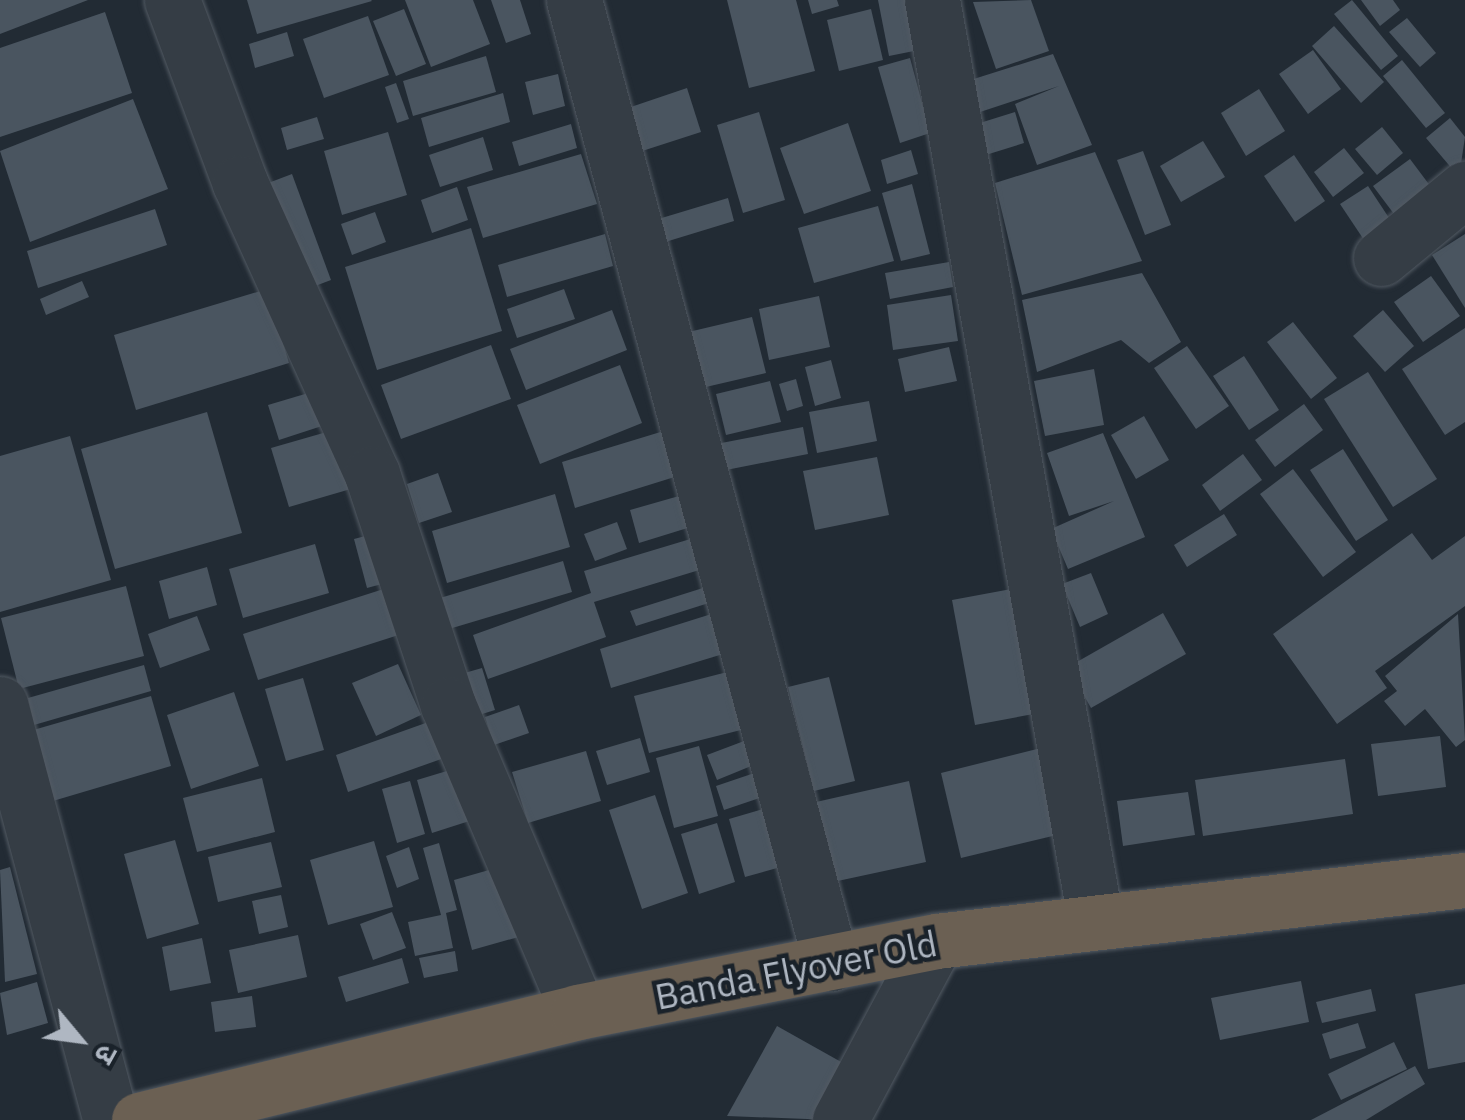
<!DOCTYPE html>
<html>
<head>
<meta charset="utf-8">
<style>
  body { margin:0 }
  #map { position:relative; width:1465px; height:1120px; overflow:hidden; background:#222b34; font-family:"IBM Plex Sans","Noto Sans Devanagari",sans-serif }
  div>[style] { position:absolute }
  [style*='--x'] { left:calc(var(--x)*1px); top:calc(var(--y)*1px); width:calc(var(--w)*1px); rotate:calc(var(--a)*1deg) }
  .building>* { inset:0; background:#4a5560 }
  .roads { filter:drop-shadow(0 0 2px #525a63) drop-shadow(0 0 2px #525a63) }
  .minor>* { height:55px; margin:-27.5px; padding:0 27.5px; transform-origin:27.5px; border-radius:27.5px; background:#353d45 }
  .highway>* { height:55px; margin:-27.5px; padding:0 27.5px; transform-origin:27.5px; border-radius:27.5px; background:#6b6053 }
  span { translate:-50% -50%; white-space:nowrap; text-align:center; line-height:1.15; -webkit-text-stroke:9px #1a222a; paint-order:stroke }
  .street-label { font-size:35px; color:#afb7c2 }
  .north { position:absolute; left:30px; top:990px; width:100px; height:100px; -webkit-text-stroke:8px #1a222a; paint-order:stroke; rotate:119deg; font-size:28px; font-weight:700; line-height:40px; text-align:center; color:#afb7c2 }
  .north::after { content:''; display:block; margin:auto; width:35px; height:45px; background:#afb7c2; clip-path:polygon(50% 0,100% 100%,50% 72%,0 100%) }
</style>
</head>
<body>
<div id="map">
  <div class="building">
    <i style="clip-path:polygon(0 0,88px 0,0 34px)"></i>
    <i style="clip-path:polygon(247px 0,371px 0,372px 1px,257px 34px)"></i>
    <i style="clip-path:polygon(405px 0,473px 0,490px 44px,431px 67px)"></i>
    <i style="clip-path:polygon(491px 0,520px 0,531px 34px,506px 43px)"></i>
    <i style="clip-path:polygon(727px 0,796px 0,815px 71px,749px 88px)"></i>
    <i style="clip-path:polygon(808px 0,837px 0,839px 6px,812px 14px)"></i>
    <i style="clip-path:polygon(878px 0,909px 0,919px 50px,889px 56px)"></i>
    <i style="clip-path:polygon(1031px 0,1049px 51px,996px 69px,973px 2px)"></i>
    <i style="clip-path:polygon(1352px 0,1398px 56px,1381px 70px,1334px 14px)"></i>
    <i style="clip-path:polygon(1361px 0,1393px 0,1400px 10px,1380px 26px)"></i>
    <i style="clip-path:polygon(404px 9px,426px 64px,396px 76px,373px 21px)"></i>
    <i style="clip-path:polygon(871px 9px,883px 60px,839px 71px,827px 20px)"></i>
    <i style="clip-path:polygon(105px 12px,132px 93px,0 137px,0 48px)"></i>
    <i style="clip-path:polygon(368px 16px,389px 75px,324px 98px,303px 39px)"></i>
    <i style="clip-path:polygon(1407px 18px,1436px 53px,1420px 67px,1389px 32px)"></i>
    <i style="clip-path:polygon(1334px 26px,1384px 82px,1361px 103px,1312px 46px)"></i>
    <i style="clip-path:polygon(287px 32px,294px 56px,255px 68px,249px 44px)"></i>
    <i style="clip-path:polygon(1313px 50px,1341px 89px,1308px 114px,1279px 74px)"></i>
    <i style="clip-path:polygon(1053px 54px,1092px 145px,1037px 165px,1015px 104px,1059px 86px,971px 115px,961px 83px)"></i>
    <i style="clip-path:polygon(486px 56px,496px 92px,413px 116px,403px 81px)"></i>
    <i style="clip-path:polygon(910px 58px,930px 133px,900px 143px,878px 67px)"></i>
    <i style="clip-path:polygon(1402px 60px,1445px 113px,1426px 128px,1383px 76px)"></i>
    <i style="clip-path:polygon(558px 74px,565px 106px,533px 115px,525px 82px)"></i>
    <i style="clip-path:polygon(396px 83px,409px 119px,397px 123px,385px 87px)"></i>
    <i style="clip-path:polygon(687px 88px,701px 132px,636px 153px,622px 110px)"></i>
    <i style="clip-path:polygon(1259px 89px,1285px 131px,1246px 156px,1221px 113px)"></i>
    <i style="clip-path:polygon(503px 93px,510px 122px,429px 147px,421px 118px)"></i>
    <i style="clip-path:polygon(133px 99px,168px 189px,30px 242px,0 151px)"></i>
    <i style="clip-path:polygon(759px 112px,785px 200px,743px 213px,717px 125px)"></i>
    <i style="clip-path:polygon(1015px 112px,1024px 143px,976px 158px,967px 127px)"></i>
    <i style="clip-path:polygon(317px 117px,324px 139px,287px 150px,281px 128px)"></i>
    <i style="clip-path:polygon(1450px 118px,1465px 137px,1459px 177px,1426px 138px)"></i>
    <i style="clip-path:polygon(848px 123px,871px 191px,804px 214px,780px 148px)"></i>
    <i style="clip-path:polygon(571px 124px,577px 148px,519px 166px,512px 142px)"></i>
    <i style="clip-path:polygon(1382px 127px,1403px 153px,1377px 175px,1355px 149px)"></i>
    <i style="clip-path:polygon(388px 132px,407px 195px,342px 215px,324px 151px)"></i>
    <i style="clip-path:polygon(483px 137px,493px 170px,440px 187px,429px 155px)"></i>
    <i style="clip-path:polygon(1203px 141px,1225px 177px,1181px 202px,1160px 166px)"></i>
    <i style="clip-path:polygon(1344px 148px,1364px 173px,1333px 197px,1314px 172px)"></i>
    <i style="clip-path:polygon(911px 150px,918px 174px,887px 184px,881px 160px)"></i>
    <i style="clip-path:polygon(1143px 151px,1171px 225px,1145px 235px,1117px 160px)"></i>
    <i style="clip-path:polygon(1095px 152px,1142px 261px,1022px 295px,995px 183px)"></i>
    <i style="clip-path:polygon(581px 154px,597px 204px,483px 238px,467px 187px)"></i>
    <i style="clip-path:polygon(1294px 155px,1325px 201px,1295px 222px,1264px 176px)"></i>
    <i style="clip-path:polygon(1410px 159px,1437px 195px,1400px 222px,1373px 186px)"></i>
    <i style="clip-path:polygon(292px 174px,331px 280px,294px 294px,255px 188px)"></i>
    <i style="clip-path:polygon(912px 184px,930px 254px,901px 261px,882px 193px)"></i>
    <i style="clip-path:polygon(1368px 186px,1393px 224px,1366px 243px,1340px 204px)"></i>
    <i style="clip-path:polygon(457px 187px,468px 220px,432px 233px,421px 200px)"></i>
    <i style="clip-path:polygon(728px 198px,734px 221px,662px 243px,655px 220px)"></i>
    <i style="clip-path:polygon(878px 206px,894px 261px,814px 283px,798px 228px)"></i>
    <i style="clip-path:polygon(155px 209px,167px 245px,38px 288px,27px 251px)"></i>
    <i style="clip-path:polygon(375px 212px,386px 242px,352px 255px,341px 224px)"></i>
    <i style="clip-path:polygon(471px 228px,502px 331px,377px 370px,345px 267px)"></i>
    <i style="clip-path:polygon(605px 234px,613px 266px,507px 297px,498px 265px)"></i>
    <i style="clip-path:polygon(1465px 234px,1465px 308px,1432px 255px)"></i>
    <i style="clip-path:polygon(949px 262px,953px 287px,890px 299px,885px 273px)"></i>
    <i style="clip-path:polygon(1142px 273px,1181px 342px,1149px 363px,1121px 340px,1037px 372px,1022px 300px)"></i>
    <i style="clip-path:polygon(1431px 276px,1460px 316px,1423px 342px,1394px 302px)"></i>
    <i style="clip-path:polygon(82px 281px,89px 297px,46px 315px,40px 299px)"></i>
    <i style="clip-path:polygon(267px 289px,289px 363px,136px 410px,114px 335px)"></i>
    <i style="clip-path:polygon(564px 289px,575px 319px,517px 338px,507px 309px)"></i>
    <i style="clip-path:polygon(951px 295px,958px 341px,893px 350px,887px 305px)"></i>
    <i style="clip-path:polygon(819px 296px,830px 347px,769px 360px,759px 309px)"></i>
    <i style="clip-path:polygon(612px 310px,627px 350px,526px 390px,510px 349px)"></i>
    <i style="clip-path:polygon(1383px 310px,1414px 346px,1385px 372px,1353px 336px)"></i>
    <i style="clip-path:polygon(752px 317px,766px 373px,693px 390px,680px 334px)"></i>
    <i style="clip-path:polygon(1293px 322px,1337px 378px,1311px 399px,1267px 342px)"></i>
    <i style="clip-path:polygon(1465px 328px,1465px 422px,1445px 435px,1402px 369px)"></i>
    <i style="clip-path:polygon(491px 345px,511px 399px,401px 439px,381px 385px)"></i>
    <i style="clip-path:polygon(1187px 346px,1229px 406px,1196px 429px,1154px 368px)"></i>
    <i style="clip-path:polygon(949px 347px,957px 381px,905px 392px,898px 359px)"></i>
    <i style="clip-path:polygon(1244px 356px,1279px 410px,1249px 430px,1213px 376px)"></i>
    <i style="clip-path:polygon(831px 360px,841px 398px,815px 406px,805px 367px)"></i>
    <i style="clip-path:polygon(620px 365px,642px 423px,540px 464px,517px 405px)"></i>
    <i style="clip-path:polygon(1094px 369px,1104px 425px,1045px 436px,1034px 381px)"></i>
    <i style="clip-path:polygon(1368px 372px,1437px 479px,1393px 507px,1324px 399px)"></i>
    <i style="clip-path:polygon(796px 379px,803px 406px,787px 411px,779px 384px)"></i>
    <i style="clip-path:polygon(770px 381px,781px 422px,726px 435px,716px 394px)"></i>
    <i style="clip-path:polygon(315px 391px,325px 425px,279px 440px,268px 405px)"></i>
    <i style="clip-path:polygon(869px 401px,877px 441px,817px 453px,809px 412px)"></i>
    <i style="clip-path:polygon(1304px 404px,1323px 430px,1275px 467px,1255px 440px)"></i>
    <i style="clip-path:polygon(207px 412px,242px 533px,115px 569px,81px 449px)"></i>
    <i style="clip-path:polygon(1144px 416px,1169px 460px,1136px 479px,1111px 435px)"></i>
    <i style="clip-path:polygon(344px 427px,361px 486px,289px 507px,271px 448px)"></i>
    <i style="clip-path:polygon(803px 427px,808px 454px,716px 472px,711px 445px)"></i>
    <i style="clip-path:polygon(667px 430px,681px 475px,575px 508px,562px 462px)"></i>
    <i style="clip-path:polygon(1103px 433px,1145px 537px,1068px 569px,1051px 529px,1114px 501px,1069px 516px,1047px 453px)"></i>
    <i style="clip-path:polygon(70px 436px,111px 580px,0 612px,0 456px)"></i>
    <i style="clip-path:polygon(1343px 449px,1388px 520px,1356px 541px,1310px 470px)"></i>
    <i style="clip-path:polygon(1243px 454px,1262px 480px,1220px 511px,1202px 485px)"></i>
    <i style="clip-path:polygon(877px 457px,889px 515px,815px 530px,803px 471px)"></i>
    <i style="clip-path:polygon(1293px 469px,1356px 552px,1323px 577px,1260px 494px)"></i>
    <i style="clip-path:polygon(438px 473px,452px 512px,419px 523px,407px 484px)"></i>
    <i style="clip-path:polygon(555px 494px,570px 547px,447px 583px,432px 531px)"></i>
    <i style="clip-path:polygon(686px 494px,694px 526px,639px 543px,630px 510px)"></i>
    <i style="clip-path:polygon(1224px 514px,1237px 535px,1187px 567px,1174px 545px)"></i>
    <i style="clip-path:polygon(617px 522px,627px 549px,595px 561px,584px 534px)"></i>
    <i style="clip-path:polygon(384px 531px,397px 580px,367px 588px,354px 539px)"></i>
    <i style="clip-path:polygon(1412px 533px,1432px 560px,1465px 536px,1465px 606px,1375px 671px,1387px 688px,1337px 724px,1273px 634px)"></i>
    <i style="clip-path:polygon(697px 537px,706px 568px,594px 602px,606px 637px,488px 679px,473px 635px,591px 593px,584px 571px)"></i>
    <i style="clip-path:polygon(315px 544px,329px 593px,243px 618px,229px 569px)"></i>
    <i style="clip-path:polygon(563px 561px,572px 592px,449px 629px,440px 598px)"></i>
    <i style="clip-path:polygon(207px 567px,217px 605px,169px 619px,159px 581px)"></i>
    <i style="clip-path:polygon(1091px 573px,1108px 614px,1080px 627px,1062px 584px)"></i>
    <i style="clip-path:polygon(126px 586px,144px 656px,19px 689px,1px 618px)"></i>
    <i style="clip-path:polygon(393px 586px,408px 632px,258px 680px,243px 634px)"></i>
    <i style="clip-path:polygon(706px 587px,712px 602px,636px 626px,630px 611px)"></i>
    <i style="clip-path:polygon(1022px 587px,1044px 712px,975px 725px,952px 600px)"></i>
    <i style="clip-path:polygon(721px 611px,733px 651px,611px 688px,600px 649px)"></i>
    <i style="clip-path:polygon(1163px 613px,1186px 654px,1091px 708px,1068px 667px)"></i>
    <i style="clip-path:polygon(1458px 614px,1465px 740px,1456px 747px,1425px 709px,1405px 726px,1384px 701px,1397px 691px,1385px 676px)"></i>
    <i style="clip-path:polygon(197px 616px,210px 650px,160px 668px,148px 634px)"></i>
    <i style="clip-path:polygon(398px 664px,421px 715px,376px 736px,352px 683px)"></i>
    <i style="clip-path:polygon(144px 665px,151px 691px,34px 725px,28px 698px)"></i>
    <i style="clip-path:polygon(482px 668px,495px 710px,460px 721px,447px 678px)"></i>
    <i style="clip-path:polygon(735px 670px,749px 728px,649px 753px,634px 696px)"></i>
    <i style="clip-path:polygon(829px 677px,855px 781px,814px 791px,788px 687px)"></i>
    <i style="clip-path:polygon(303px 678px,324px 750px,286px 761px,265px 689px)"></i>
    <i style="clip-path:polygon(234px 692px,259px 766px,191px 789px,167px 715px)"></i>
    <i style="clip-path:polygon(151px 696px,171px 766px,36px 806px,16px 735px)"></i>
    <i style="clip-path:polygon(519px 705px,529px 733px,494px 745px,485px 717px)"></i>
    <i style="clip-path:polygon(434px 720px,447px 757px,348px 792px,336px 755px)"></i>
    <i style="clip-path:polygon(1440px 736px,1446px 787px,1378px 796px,1371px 744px)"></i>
    <i style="clip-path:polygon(640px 738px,650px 772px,607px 785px,596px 751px)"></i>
    <i style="clip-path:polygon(752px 738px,761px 762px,717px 780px,707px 755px)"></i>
    <i style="clip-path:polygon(699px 746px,718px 816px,674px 828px,656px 758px)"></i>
    <i style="clip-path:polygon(1041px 748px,1061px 834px,961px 858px,941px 773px)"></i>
    <i style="clip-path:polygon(586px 751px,601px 801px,528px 823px,512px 772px)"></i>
    <i style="clip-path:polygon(1345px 759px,1353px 814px,1203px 836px,1195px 780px)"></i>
    <i style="clip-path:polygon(470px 764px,485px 816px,432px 833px,417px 780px)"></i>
    <i style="clip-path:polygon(766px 769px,774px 793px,724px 810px,716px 786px)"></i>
    <i style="clip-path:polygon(262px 778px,275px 832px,197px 852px,183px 798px)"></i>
    <i style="clip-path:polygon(410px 781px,425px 834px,397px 843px,382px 789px)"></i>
    <i style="clip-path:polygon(909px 781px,926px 862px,833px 882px,816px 802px)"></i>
    <i style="clip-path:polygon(1188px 792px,1195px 835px,1123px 846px,1117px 801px)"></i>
    <i style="clip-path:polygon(655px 795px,688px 893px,642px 909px,609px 810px)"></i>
    <i style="clip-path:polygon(784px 803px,802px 861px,745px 877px,729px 819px)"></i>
    <i style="clip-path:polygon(717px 823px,735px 882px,699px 894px,681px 834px)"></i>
    <i style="clip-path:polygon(175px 840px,199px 924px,147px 939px,124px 854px)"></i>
    <i style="clip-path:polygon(374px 841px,393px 907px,328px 925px,310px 860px)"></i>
    <i style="clip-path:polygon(271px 842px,282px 887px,218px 902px,208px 857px)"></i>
    <i style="clip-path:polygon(439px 843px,457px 910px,446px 913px,453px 948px,415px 956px,408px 922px,441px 915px,423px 848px)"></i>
    <i style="clip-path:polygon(409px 847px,419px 879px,397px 888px,386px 856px)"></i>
    <i style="clip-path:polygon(510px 864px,529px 934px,472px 950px,454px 880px)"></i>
    <i style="clip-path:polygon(10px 867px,37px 974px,5px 982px,0 870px)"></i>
    <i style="clip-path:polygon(281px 895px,288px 927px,259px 934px,252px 901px)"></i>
    <i style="clip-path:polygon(392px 912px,406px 948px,373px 960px,360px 924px)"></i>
    <i style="clip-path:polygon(298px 935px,307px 977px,238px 993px,229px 950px)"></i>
    <i style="clip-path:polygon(202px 938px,211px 983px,170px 991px,162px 947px)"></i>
    <i style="clip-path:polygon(455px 951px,458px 971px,424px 978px,419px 958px)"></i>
    <i style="clip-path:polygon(402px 958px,409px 983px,346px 1002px,338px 977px)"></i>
    <i style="clip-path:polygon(1301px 981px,1309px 1022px,1220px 1040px,1211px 998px)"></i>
    <i style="clip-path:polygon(37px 982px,48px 1023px,7px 1035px,0 993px)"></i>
    <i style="clip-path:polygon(1465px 984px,1465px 1062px,1428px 1069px,1415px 994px)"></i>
    <i style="clip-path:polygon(1371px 989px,1376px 1011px,1322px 1023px,1316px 1002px)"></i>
    <i style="clip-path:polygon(252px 996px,256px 1027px,215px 1032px,211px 1002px)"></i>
    <i style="clip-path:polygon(1358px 1023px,1366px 1048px,1330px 1059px,1322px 1034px)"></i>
    <i style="clip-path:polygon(777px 1026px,859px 1072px,833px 1120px,727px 1116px)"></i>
    <i style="clip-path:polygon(1394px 1042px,1407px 1069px,1341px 1100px,1328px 1074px)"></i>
    <i style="clip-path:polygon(1415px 1066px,1425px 1084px,1366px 1120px,1311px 1120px)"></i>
  </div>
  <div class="roads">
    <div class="minor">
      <i style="--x:172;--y:0;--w:195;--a:69.6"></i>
      <i style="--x:240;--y:183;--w:320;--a:65.6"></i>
      <i style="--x:372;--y:474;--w:243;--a:71.8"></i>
      <i style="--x:448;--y:705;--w:333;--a:67"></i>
      <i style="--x:574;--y:0;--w:997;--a:75.06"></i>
      <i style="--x:932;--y:0;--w:932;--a:79.93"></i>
      <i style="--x:1381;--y:258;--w:109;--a:-39.4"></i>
      <i style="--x:0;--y:704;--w:431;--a:75.1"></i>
      <i style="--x:840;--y:1120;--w:203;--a:-61.8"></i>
    </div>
    <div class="highway">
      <i style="--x:139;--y:1120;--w:452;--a:-13.8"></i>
      <i style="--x:578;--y:1012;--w:365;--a:-11.2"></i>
      <i style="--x:936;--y:941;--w:533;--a:-6.58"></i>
    </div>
  </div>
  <div class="street-label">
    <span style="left:796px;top:970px;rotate:-11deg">Banda Flyover Old</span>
  </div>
  <div class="north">उ</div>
</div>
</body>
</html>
